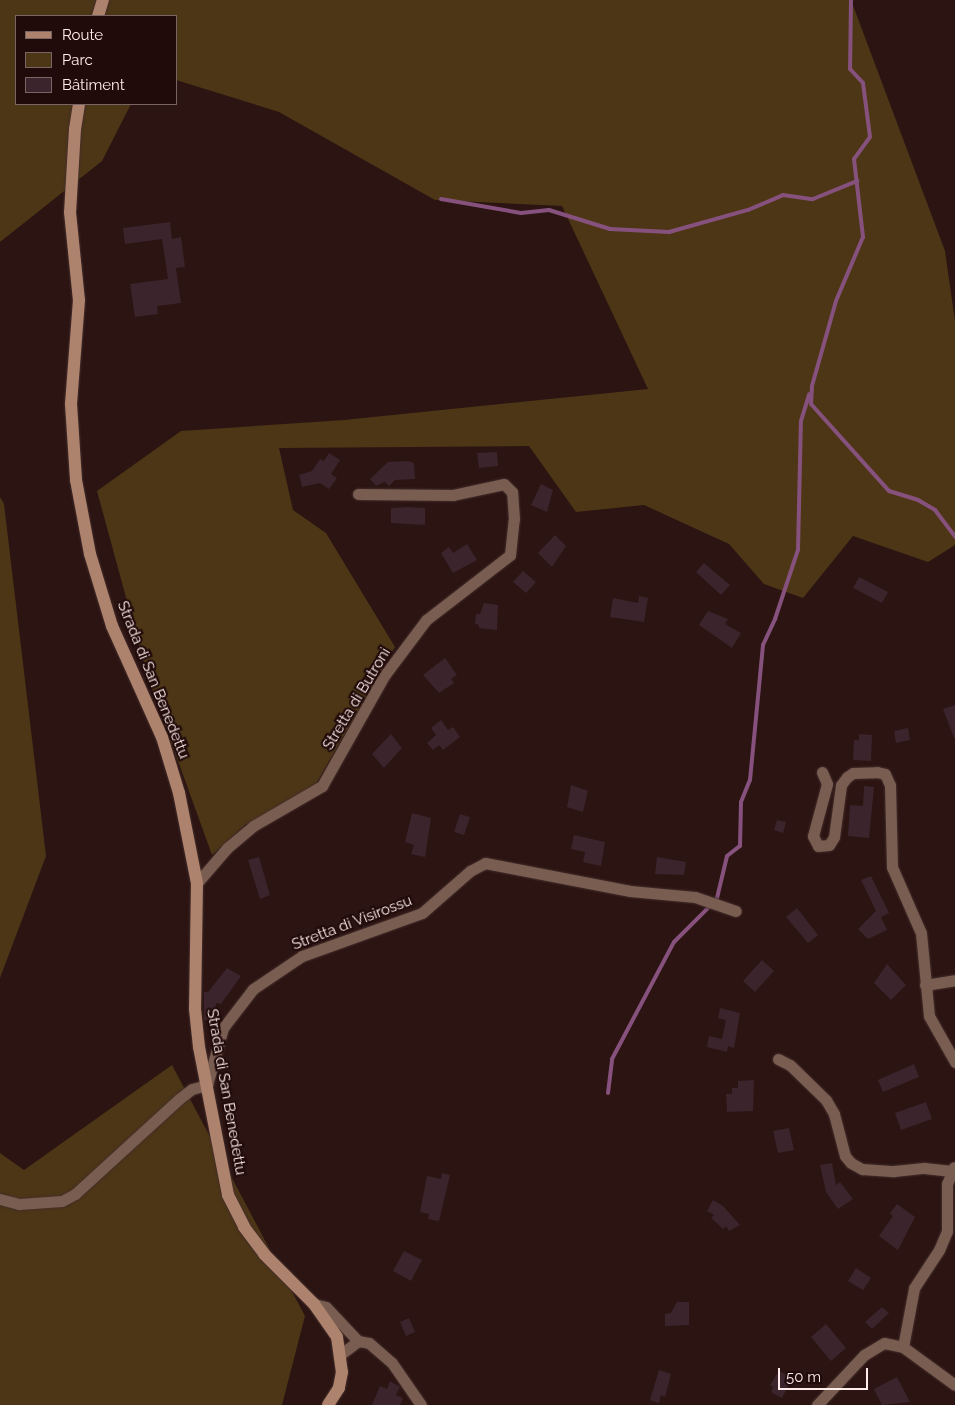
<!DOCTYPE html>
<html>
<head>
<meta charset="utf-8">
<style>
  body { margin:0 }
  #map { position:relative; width:955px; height:1405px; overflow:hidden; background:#2b1412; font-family:Raleway,sans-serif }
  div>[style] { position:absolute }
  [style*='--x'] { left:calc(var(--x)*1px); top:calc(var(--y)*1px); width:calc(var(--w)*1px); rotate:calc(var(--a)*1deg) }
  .green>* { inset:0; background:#4c3616 }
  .stream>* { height:4px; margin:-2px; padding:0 2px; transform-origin:2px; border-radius:2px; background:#86527d }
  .building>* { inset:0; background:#3c242c }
  .roads { filter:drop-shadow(0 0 1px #442e2c) drop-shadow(0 0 1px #442e2c) }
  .street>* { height:11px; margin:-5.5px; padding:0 5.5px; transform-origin:5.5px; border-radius:5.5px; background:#785d50 }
  .secondary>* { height:12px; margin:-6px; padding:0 6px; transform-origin:6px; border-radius:6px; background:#ae836d }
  span { translate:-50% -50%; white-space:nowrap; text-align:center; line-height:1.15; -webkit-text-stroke:4.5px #210b0a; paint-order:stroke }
  .street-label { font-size:15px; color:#feedeb }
  .legend { position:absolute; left:15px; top:15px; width:162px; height:90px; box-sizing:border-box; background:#210b0a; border:1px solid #796564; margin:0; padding:6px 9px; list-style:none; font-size:15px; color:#feedeb }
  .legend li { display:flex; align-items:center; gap:10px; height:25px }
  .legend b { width:25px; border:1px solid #796564 }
  .scale { position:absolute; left:778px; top:1368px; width:90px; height:22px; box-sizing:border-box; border:2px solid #feedeb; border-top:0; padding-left:6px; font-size:15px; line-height:18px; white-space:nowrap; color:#feedeb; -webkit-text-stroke:4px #210b0a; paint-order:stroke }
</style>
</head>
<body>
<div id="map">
  <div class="green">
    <i style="clip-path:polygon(0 0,851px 0,945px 251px,955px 321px,955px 545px,928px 562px,853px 536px,803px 598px,764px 584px,729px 544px,644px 505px,576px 512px,529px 446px,279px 448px,293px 510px,326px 533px,395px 647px,316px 784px,245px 825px,212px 855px,148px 678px,97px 491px,181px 431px,344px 420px,648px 389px,562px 206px,435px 200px,279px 112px,176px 80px,176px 16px,16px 16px,16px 104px,131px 104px,102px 161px,0 242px)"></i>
    <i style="clip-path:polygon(0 497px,4px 504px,46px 856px,0 978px)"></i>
    <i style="clip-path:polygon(172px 1065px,305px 1316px,282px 1405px,0 1405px,0 1153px,24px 1170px)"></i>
  </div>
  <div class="stream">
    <i style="--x:851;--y:0;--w:69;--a:90.8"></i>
    <i style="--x:850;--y:69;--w:19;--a:47"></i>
    <i style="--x:863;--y:83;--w:54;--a:82.6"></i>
    <i style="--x:870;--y:137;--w:27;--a:126"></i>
    <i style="--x:854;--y:159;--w:79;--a:83.4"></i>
    <i style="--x:863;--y:237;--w:69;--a:112.9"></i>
    <i style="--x:836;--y:301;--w:88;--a:105.8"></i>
    <i style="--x:812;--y:386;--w:18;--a:93"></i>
    <i style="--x:811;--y:404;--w:117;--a:48.1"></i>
    <i style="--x:889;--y:491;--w:30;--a:17"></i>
    <i style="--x:918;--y:500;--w:20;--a:30"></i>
    <i style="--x:935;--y:510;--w:34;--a:53"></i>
    <i style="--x:441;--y:199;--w:81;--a:9.9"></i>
    <i style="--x:521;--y:213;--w:28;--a:-6"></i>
    <i style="--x:549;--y:210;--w:64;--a:17.3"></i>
    <i style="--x:610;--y:229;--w:59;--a:2.9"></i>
    <i style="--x:669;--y:232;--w:82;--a:-15.6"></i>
    <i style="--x:748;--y:210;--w:38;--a:-23"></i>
    <i style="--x:783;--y:195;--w:30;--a:8"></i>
    <i style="--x:813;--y:199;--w:48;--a:-22.2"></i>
    <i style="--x:717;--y:898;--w:43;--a:-76.6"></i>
    <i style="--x:727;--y:856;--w:16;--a:-38"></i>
    <i style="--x:740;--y:846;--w:44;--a:-88.7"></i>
    <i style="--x:741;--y:802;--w:24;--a:-68"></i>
    <i style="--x:750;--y:780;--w:136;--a:-84.5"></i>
    <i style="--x:763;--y:645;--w:29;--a:-65"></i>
    <i style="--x:775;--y:619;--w:73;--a:-71.6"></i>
    <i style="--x:798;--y:550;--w:129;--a:-88.7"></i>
    <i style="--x:801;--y:421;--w:28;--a:-73"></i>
    <i style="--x:608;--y:1093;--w:34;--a:-83"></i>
    <i style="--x:612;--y:1059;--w:132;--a:-62.1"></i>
    <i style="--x:674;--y:942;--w:48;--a:-45"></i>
  </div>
  <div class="building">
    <i style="clip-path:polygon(170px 222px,172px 239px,181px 237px,185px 267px,176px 268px,181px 303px,157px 306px,158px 314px,135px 317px,130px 284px,168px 279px,162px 239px,125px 244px,123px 228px)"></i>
    <i style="clip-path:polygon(497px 452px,498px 466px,479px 468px,477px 453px)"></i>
    <i style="clip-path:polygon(329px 453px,340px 460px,331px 474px,337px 478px,329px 489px,320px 483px,302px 487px,299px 475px,312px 471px,320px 459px,324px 461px)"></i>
    <i style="clip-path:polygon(408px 461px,414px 463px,415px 479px,395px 480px,389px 486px,385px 482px,376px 486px,370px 479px,388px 462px)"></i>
    <i style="clip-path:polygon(541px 484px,553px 490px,547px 512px,531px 505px)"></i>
    <i style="clip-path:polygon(407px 507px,425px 508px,425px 525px,391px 523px,391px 508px)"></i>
    <i style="clip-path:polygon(555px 535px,566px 546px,552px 567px,538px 553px)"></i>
    <i style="clip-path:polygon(467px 544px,477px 560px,453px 573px,441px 553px,449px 547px,453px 553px)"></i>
    <i style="clip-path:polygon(704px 563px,730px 585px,721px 595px,696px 572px)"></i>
    <i style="clip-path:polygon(523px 571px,536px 582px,526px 593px,513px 582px)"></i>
    <i style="clip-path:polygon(859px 577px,888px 592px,882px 603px,853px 588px)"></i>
    <i style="clip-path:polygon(639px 596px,648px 598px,644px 622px,610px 617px,613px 598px,638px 603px)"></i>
    <i style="clip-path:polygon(484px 603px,498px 605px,497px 630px,479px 628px,479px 625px,475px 624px,476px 614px,480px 614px)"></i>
    <i style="clip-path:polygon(708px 611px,728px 619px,725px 624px,741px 633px,732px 648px,699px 625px)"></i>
    <i style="clip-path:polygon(445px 658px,457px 675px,451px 679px,454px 683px,439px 693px,423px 675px)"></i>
    <i style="clip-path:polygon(955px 705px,955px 738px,954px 738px,943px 709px)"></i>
    <i style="clip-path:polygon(441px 720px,448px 730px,453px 727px,460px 737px,443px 750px,439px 745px,433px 750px,427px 743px,436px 735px,431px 728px)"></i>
    <i style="clip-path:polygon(908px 728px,910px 740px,896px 743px,894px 731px)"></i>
    <i style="clip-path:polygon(391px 734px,402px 748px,384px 768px,372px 754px)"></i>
    <i style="clip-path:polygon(859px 734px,872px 735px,871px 761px,853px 760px,854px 740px,859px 740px)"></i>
    <i style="clip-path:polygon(571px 785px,588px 791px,583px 812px,567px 807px)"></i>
    <i style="clip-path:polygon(864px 786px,874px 787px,869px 838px,848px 836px,850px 805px,863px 806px)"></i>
    <i style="clip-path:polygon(412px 813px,431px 818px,425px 857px,411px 854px,414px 845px,405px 842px)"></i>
    <i style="clip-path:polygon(460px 814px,470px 817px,464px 835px,454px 832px)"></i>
    <i style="clip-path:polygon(777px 820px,786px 822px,783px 833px,774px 830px)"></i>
    <i style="clip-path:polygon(574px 835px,605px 842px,601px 866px,583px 862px,585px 852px,571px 849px)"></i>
    <i style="clip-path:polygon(259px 857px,270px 895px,260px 899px,248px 860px)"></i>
    <i style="clip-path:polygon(657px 857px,686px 862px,684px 875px,655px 874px)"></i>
    <i style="clip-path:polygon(871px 876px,889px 913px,881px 917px,887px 930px,868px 939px,858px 929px,876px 911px,861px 880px)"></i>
    <i style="clip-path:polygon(797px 908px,818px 935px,808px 943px,786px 917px)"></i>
    <i style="clip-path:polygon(762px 960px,774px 971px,755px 992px,743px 981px)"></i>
    <i style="clip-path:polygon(887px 964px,906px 985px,891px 1000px,874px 983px)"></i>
    <i style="clip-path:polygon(227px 968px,241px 976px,221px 1004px,216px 1003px,214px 1021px,204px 1020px,204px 992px,208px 992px)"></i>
    <i style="clip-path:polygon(720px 1008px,740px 1013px,734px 1048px,728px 1046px,727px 1052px,707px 1047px,709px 1036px,722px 1039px,726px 1020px,718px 1018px)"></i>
    <i style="clip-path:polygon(914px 1064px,919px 1077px,883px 1092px,878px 1080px)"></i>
    <i style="clip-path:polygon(754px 1080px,753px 1111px,727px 1112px,726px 1094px,732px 1094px,732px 1088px,738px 1088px,738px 1081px)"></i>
    <i style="clip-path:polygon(926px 1102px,932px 1119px,901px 1130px,895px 1113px)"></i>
    <i style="clip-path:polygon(789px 1128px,794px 1150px,778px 1153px,773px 1131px)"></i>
    <i style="clip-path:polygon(832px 1163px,836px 1185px,840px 1182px,853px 1199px,838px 1209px,826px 1192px,820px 1165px)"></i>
    <i style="clip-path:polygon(442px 1173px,450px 1175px,439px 1221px,428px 1219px,429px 1214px,420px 1212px,427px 1176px,441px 1179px)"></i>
    <i style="clip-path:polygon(713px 1200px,723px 1206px,740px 1225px,729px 1231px,726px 1226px,723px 1229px,711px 1218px,714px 1215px,707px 1211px)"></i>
    <i style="clip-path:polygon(897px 1204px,915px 1217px,898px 1250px,879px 1236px,893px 1216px,890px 1213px)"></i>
    <i style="clip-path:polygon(404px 1251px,422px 1260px,411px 1281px,393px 1271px)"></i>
    <i style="clip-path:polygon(856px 1268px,871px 1278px,863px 1290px,848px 1281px)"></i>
    <i style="clip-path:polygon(677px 1302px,689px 1302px,689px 1325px,665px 1326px,665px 1314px,671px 1313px)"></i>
    <i style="clip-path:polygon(882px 1307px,889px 1313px,872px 1329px,865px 1322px)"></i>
    <i style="clip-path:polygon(409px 1318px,415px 1332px,406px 1336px,400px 1322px)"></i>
    <i style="clip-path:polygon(826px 1324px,846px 1348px,831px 1361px,811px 1337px)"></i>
    <i style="clip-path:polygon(659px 1370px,671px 1374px,665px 1397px,661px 1395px,659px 1403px,650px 1400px)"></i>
    <i style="clip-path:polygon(779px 1371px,792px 1378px,782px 1398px,771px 1392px,773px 1387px,770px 1385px)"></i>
    <i style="clip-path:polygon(897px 1377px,910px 1402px,882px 1405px,874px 1389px)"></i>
    <i style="clip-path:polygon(390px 1381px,400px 1387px,396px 1395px,403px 1398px,400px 1405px,372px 1405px,380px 1386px,387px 1389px)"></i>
  </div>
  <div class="roads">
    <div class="street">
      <i style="--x:822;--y:772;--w:13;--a:67"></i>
      <i style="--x:827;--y:784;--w:54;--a:105.1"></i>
      <i style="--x:813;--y:836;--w:11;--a:63"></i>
      <i style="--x:818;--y:846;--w:11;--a:-5"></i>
      <i style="--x:829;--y:845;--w:9;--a:-58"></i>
      <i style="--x:834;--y:837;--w:52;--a:-82.3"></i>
      <i style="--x:841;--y:785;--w:10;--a:-53"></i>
      <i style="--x:847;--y:777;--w:7;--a:-34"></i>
      <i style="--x:853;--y:773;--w:24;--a:-2"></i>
      <i style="--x:877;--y:772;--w:8;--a:14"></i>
      <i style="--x:885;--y:774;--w:12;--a:66"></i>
      <i style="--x:890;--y:785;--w:82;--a:88.6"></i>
      <i style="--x:892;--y:867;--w:72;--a:66.3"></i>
      <i style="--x:921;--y:933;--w:83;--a:84.5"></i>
      <i style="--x:929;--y:1016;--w:53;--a:60.5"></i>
      <i style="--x:197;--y:883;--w:46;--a:-49.4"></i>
      <i style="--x:227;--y:848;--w:34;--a:-40"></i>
      <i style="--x:253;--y:826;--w:80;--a:-30.1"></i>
      <i style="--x:322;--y:786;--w:126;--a:-60.6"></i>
      <i style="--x:384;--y:676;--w:70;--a:-53.1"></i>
      <i style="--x:426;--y:620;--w:106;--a:-37.7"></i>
      <i style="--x:510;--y:555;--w:36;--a:-84"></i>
      <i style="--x:514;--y:519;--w:27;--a:-94"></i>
      <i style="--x:512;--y:492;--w:11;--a:-135"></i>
      <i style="--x:504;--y:484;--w:52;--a:167.8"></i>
      <i style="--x:453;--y:495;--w:95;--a:-179.4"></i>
      <i style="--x:925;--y:985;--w:30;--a:-9"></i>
      <i style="--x:778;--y:1059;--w:13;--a:27"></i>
      <i style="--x:790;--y:1065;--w:50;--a:44.2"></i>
      <i style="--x:826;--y:1100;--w:16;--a:60"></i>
      <i style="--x:834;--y:1114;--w:43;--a:75.3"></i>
      <i style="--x:845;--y:1156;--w:9;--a:49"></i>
      <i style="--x:851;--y:1163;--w:13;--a:29"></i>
      <i style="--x:862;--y:1169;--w:32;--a:4"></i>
      <i style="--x:894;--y:1171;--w:30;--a:-6"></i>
      <i style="--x:924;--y:1168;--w:28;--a:6"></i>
      <i style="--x:0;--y:1199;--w:20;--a:15"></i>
      <i style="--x:19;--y:1204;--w:43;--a:-4"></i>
      <i style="--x:62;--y:1201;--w:15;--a:-28"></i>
      <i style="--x:75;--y:1194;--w:141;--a:-42.4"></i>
      <i style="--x:179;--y:1099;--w:16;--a:-38"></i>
      <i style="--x:192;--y:1089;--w:16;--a:-15"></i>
      <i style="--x:207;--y:1085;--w:59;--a:-74.3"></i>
      <i style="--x:223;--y:1028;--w:49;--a:-52.4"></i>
      <i style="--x:253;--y:989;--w:59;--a:-34"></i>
      <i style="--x:302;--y:956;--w:127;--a:-19.7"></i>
      <i style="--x:422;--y:913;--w:64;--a:-41.2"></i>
      <i style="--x:470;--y:871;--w:17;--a:-28"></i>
      <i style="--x:485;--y:863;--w:148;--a:10.9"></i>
      <i style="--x:630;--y:891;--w:65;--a:5.3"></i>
      <i style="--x:695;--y:897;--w:43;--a:18.9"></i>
      <i style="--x:314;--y:1304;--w:12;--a:14"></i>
      <i style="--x:326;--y:1307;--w:47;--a:46.7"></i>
      <i style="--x:903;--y:1347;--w:60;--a:-79.4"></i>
      <i style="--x:914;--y:1288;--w:45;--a:-56.7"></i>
      <i style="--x:939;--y:1250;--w:21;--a:-67"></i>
      <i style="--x:947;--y:1231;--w:47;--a:-90"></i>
      <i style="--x:947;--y:1184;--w:18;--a:-68"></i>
      <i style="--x:341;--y:1354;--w:21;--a:-37"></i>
      <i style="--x:358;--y:1341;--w:11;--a:10"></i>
      <i style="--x:369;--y:1343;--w:30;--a:41"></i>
      <i style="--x:392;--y:1363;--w:51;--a:55.4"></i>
      <i style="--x:817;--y:1405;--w:69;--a:-46.8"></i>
      <i style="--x:864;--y:1355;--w:23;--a:-31"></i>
      <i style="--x:884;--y:1343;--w:19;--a:12"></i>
      <i style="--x:903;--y:1347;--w:64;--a:36.2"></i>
    </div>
    <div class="secondary">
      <i style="--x:98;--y:16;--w:17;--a:-73"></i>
      <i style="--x:79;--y:104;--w:25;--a:99"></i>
      <i style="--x:75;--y:129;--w:83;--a:93.4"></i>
      <i style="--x:70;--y:212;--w:88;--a:84.2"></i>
      <i style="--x:79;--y:300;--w:104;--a:94.4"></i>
      <i style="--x:71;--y:404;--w:76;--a:86.2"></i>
      <i style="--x:76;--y:480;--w:75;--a:79.3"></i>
      <i style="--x:90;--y:554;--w:75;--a:73"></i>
      <i style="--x:112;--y:626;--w:122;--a:65.8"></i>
      <i style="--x:162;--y:737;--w:59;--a:73.1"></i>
      <i style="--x:179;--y:793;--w:92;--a:78.7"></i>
      <i style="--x:197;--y:883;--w:126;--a:90.9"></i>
      <i style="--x:195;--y:1009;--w:38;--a:84"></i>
      <i style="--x:199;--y:1047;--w:151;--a:78.9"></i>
      <i style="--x:228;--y:1195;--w:36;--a:63"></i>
      <i style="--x:244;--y:1227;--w:34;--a:53"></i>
      <i style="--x:264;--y:1254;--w:71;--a:45"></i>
      <i style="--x:314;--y:1304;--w:40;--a:55.1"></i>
      <i style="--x:337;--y:1337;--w:35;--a:82"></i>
      <i style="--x:342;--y:1372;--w:16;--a:101"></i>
      <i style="--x:339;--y:1388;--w:20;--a:123"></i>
    </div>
  </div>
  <div class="street-label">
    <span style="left:153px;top:680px;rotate:68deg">Strada di San Benedettu</span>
    <span style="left:357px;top:699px;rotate:-59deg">Stretta di Butroni</span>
    <span style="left:352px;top:923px;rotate:-21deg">Stretta di Visirossu</span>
    <span style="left:226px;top:1092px;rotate:80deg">Strada di San Benedettu</span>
  </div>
  <ul class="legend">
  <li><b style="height:6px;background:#ae836d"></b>Route</li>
  <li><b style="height:14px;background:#4c3616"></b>Parc</li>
  <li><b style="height:14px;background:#3c242c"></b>Bâtiment</li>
  </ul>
  <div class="scale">50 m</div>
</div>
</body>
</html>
